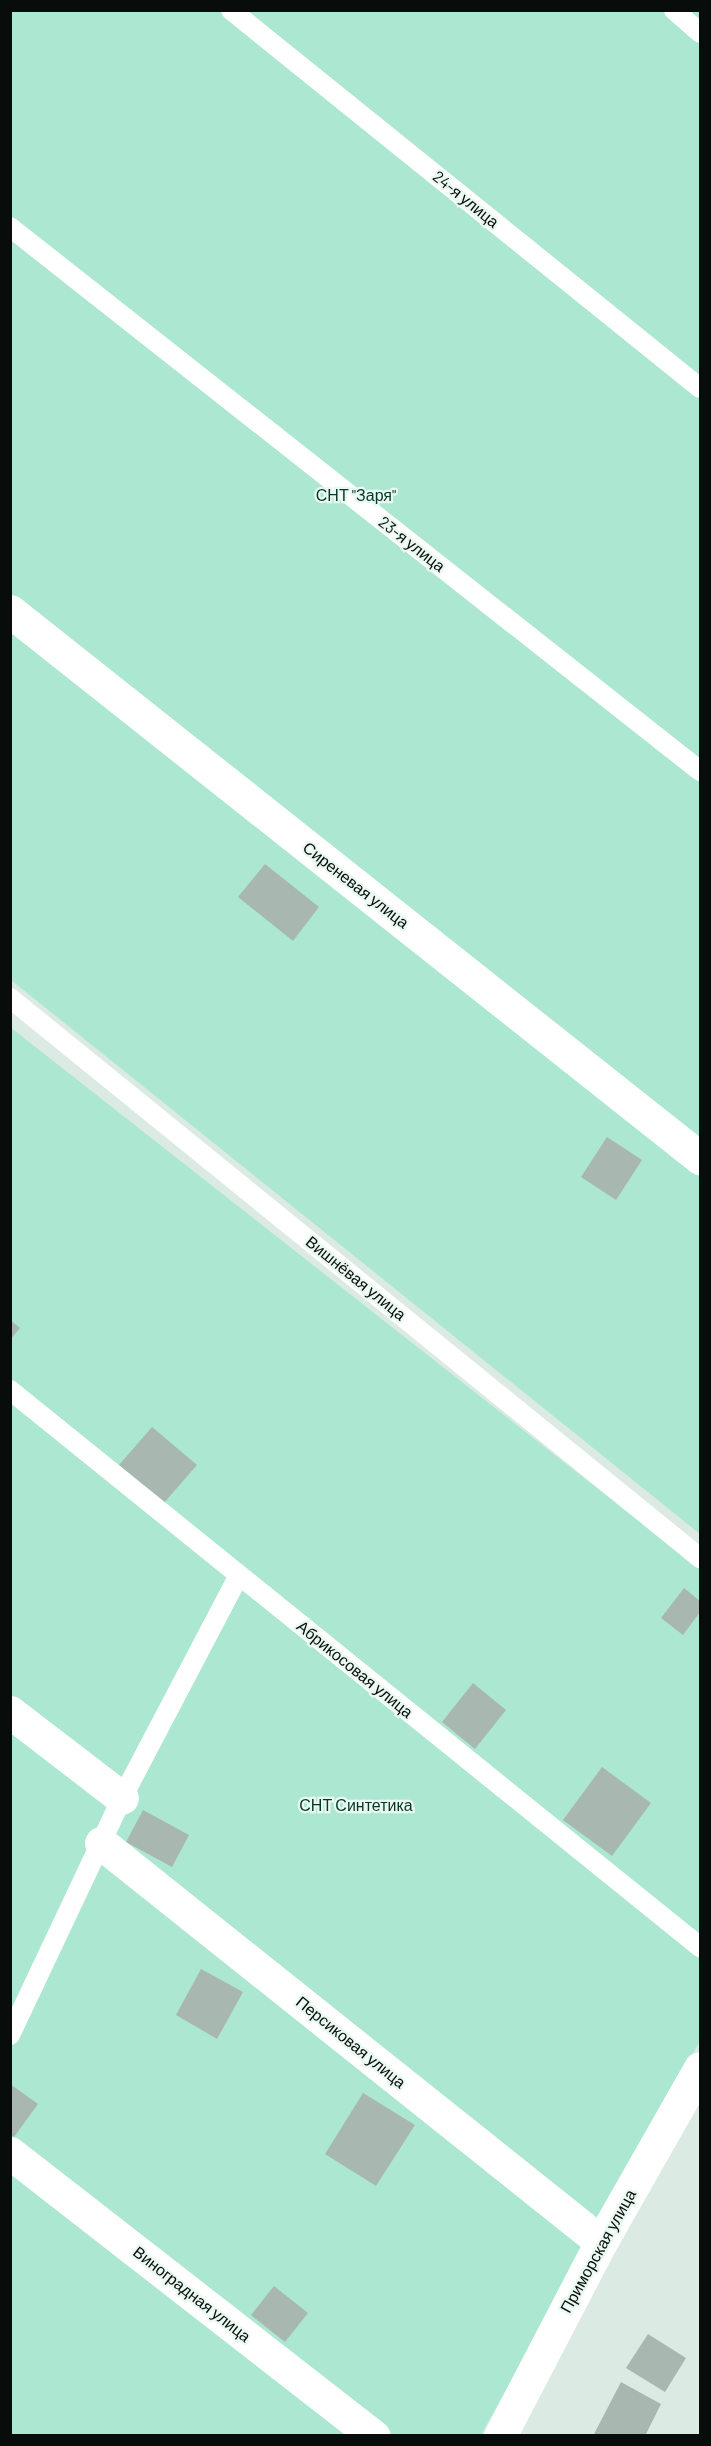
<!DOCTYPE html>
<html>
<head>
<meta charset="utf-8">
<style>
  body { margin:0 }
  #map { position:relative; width:711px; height:2446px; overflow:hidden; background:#dceae4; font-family:Barlow,sans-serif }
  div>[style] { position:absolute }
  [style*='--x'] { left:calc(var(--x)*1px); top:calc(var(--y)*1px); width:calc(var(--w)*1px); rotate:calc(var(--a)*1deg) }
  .green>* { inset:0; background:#ace7d1 }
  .building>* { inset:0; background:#a9b7b1 }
  .lane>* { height:20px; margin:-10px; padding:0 10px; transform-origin:10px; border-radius:10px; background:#fff }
  .street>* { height:33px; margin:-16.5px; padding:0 16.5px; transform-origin:16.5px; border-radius:16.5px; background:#fff }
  span { translate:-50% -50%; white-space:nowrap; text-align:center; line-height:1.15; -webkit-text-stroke:4.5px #eaf8f2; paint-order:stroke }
  .street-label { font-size:16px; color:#080d0b }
  .park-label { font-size:16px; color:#023829 }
  .frame { position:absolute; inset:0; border:12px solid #080d0b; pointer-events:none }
</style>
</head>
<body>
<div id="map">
  <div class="green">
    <i style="clip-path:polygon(10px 11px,700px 11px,700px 1534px,11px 980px)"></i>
    <i style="clip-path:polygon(10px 1027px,700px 1569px,700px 2041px,481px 2435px,11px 2435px)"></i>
  </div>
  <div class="building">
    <i style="clip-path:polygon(265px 864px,319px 907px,293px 941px,238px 897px)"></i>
    <i style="clip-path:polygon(607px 1137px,642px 1160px,616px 1200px,581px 1177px)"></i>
    <i style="clip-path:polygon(10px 1320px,20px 1328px,10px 1340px)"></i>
    <i style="clip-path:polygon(152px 1427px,197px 1465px,163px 1504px,119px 1465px)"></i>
    <i style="clip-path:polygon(684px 1588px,700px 1601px,700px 1612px,683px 1635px,661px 1618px)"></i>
    <i style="clip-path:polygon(473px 1683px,506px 1710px,475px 1749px,442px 1722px)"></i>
    <i style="clip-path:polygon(602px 1767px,651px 1803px,612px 1856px,563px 1820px)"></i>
    <i style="clip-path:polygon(143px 1810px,189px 1835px,172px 1867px,126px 1842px)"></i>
    <i style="clip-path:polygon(201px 1969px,243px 1992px,217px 2039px,176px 2015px)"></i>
    <i style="clip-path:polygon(10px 2084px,38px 2104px,14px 2137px,10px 2134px)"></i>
    <i style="clip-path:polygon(363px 2093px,415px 2125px,376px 2186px,325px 2154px)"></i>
    <i style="clip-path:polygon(274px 2286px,308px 2313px,285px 2342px,251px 2315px)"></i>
    <i style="clip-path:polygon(648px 2334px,686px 2358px,665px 2392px,626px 2368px)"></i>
    <i style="clip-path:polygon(621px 2382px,661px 2404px,645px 2436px,593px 2436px)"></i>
  </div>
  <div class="lane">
    <i style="--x:231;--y:10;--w:602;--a:38.87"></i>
    <i style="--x:674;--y:10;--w:35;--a:41"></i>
    <i style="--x:10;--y:227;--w:879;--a:38.25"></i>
    <i style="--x:10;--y:998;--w:889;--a:39.06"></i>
    <i style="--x:10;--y:1390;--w:887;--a:38.91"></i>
    <i style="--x:10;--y:2035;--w:262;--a:-64.7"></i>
    <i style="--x:122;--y:1798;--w:252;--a:-62.3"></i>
  </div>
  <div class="street">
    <i style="--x:10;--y:611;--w:881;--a:38.41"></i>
    <i style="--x:10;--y:1712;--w:141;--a:37.5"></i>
    <i style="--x:101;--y:1843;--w:640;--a:38.59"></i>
    <i style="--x:10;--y:2153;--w:461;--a:37.9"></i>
    <i style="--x:500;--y:2436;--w:219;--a:-62.5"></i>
    <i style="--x:601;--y:2242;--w:200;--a:-60.4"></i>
  </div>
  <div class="street-label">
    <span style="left:466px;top:199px;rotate:39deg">24-я улица</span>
    <span style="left:412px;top:544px;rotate:38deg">23-я улица</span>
    <span style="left:356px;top:885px;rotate:38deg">Сиреневая улица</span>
    <span style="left:356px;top:1278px;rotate:39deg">Вишнёвая улица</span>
    <span style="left:355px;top:1669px;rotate:39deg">Абрикосовая улица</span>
    <span style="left:351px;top:2042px;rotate:39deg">Персиковая улица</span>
    <span style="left:598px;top:2251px;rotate:-61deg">Приморская улица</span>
    <span style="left:192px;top:2294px;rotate:38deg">Виноградная улица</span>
  </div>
  <div class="park-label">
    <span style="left:356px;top:495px">СНТ "Заря"</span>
    <span style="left:356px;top:1805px">СНТ Синтетика</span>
  </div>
  <div class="frame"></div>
</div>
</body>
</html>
